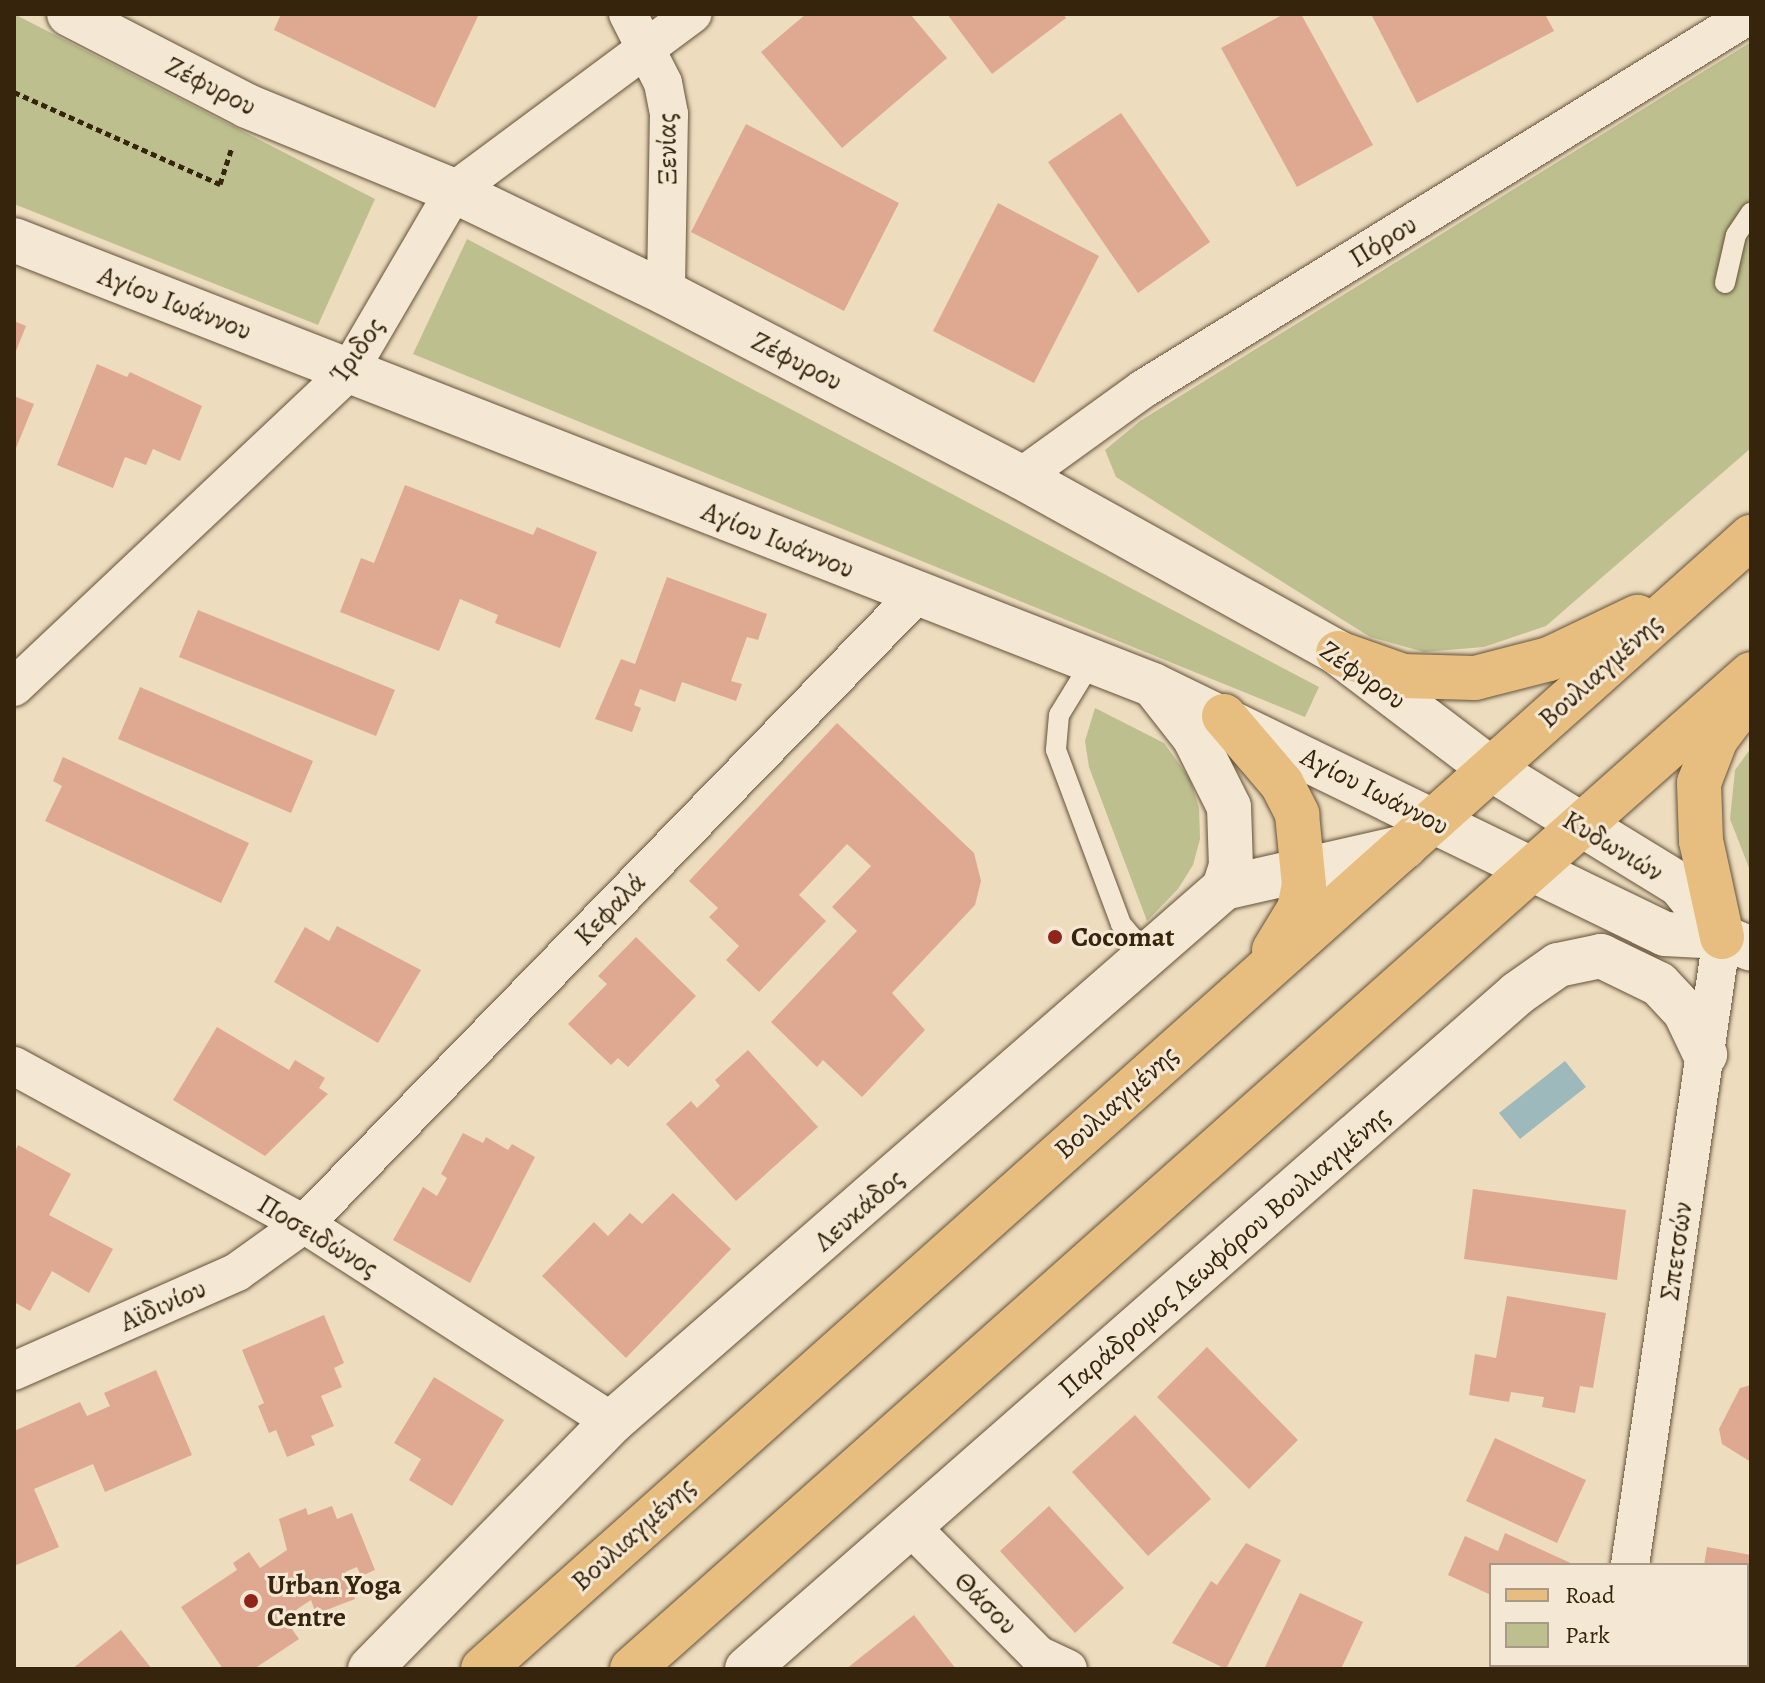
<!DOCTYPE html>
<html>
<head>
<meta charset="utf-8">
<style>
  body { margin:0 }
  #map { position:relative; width:1765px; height:1683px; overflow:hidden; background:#eedcbf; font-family:Alegreya,serif }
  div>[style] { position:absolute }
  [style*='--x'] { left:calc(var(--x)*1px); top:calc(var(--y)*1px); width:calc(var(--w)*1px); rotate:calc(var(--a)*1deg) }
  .green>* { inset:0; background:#bdbf8f }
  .water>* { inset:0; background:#9db9bb }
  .building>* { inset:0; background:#dfa991 }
  .path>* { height:5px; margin-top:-2.5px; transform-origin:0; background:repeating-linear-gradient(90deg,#36240c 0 6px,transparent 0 10px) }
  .roads { filter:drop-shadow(0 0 2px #645239) drop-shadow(0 0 2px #645239) }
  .service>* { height:20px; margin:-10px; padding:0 10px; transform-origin:10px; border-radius:10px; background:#f4e8d5 }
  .minor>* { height:38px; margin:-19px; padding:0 19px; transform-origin:19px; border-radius:19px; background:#f4e8d5 }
  .tertiary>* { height:44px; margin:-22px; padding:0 22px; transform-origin:22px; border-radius:22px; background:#f4e8d5 }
  .primary>* { height:44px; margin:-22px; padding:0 22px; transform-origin:22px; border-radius:22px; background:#e7be80 }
  .dots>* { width:22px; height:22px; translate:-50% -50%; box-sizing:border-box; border:4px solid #f4e8d5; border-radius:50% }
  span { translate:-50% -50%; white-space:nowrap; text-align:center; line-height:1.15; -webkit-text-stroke:6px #f4e8d5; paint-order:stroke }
  .street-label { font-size:28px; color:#36240c }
  .poi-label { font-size:28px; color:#36240c; font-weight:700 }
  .left { translate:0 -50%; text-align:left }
  .frame { position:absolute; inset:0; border:16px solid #36240c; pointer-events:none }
  .legend { position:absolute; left:1489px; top:1563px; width:260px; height:104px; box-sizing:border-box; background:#f4e8d5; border:2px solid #a89a85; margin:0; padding:10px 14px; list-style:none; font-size:24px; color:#36240c }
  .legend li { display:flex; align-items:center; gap:16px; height:40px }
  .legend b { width:40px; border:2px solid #a89a85 }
</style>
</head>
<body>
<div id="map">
  <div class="green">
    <i style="clip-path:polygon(14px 14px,375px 199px,318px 325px,14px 204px)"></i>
    <i style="clip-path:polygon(1751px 42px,1751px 448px,1546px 626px,1484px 647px,1424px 652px,1370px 637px,1116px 477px,1105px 450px,1140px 421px)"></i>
    <i style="clip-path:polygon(467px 239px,1319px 687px,1305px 717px,413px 354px)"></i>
    <i style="clip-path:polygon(1095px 708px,1164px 743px,1190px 779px,1199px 808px,1200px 839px,1193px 865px,1178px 889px,1147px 921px,1089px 767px,1085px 741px)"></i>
    <i style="clip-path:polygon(1751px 748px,1751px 873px,1730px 819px,1735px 770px)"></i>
  </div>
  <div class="water">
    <i style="clip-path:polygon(1565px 1061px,1586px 1087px,1520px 1139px,1499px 1113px)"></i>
  </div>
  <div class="building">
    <i style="clip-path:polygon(281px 14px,479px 14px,435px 108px,274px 30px)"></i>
    <i style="clip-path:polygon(806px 14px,910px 14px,947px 58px,842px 148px,761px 52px)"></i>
    <i style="clip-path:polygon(947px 14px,1063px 14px,1066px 18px,992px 74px)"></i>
    <i style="clip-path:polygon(1284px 14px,1301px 14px,1373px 145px,1297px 187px,1221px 48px)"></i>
    <i style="clip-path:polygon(1371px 14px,1545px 14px,1554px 31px,1417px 103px)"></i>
    <i style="clip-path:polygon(1121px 113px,1210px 242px,1138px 293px,1048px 162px)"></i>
    <i style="clip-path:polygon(746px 124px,899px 203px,844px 311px,691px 232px)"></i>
    <i style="clip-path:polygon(998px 203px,1099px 256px,1034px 383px,933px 331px)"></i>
    <i style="clip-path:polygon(14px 321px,26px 326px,14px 356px)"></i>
    <i style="clip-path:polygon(97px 364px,127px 377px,130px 372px,202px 406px,180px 461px,153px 449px,146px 465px,125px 457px,113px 488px,57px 465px)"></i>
    <i style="clip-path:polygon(14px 396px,34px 404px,14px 453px)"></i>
    <i style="clip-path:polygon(405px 485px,533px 535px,537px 527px,597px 552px,560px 648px,495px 623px,498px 615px,460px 599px,439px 651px,340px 612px,361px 558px,374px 563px)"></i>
    <i style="clip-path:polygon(667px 577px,767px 614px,758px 640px,747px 637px,731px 681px,742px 684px,736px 701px,682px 682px,675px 702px,640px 689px,634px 705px,641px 708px,632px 732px,595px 719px,621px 659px,635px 664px)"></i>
    <i style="clip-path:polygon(198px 610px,395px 690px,376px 736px,179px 657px)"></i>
    <i style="clip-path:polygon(140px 687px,313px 761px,291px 813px,118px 739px)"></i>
    <i style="clip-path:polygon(837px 723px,974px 853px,981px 881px,975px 905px,892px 993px,925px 1030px,862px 1097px,823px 1060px,817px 1067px,771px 1022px,857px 931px,832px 907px,871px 866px,847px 844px,799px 895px,826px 921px,759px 992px,726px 960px,739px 946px,709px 917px,718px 908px,689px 881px)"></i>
    <i style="clip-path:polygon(63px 757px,249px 843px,221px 903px,45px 821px,62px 786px,53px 781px)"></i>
    <i style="clip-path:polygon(337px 926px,421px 970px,378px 1043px,274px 982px,305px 927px,329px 941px)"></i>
    <i style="clip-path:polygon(636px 937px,696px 996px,628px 1067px,618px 1058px,611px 1065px,568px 1024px,607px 984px,598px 976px)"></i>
    <i style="clip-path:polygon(217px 1027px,289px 1070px,295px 1060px,325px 1078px,319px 1088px,328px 1094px,265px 1156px,173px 1100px)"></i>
    <i style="clip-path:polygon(748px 1050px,818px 1127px,736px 1201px,666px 1124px,691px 1101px,697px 1108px,720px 1086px,715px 1080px)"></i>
    <i style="clip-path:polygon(463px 1133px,483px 1143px,486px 1137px,508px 1150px,512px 1144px,535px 1157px,470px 1283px,393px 1240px,423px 1187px,437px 1196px,447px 1178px,441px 1174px)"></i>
    <i style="clip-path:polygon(18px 1145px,71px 1174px,49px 1215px,113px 1249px,89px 1293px,52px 1271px,30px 1311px,14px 1302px,14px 1154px)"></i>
    <i style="clip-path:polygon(1473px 1189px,1626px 1210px,1617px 1280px,1464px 1259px)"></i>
    <i style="clip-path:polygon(673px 1193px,731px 1249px,626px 1358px,542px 1276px,594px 1222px,608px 1236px,630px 1213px,642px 1224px)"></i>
    <i style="clip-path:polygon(1507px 1296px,1606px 1313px,1593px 1388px,1580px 1386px,1575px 1413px,1542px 1407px,1544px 1397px,1511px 1392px,1509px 1402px,1469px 1395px,1475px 1354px,1496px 1358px)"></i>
    <i style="clip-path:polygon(324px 1315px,344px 1363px,334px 1368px,342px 1387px,321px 1396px,334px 1426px,311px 1436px,315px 1445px,287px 1457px,276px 1430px,269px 1433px,258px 1406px,264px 1403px,242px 1350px)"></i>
    <i style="clip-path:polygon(1207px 1347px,1298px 1440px,1249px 1489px,1157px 1397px)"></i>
    <i style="clip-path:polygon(156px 1370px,192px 1455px,105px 1492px,93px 1464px,34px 1489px,59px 1547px,14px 1566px,14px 1431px,80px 1402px,87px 1416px,110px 1406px,104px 1393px)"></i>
    <i style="clip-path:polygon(434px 1377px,504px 1420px,452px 1506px,409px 1480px,421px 1459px,394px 1443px)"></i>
    <i style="clip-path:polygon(1751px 1385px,1751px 1462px,1722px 1444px,1719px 1429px,1740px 1388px)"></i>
    <i style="clip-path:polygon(1135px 1415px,1211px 1499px,1148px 1556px,1072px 1472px)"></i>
    <i style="clip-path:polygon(1495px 1438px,1586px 1480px,1557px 1543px,1466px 1501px)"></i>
    <i style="clip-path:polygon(332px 1506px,337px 1519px,352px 1513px,375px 1570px,361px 1576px,357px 1567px,345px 1572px,355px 1599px,316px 1614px,311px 1600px,284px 1618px,299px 1639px,254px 1669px,223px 1669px,181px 1607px,237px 1570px,233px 1563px,249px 1552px,260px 1568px,287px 1550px,279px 1519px,306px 1508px,308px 1515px)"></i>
    <i style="clip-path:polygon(1049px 1506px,1124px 1588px,1075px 1633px,1000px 1551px)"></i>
    <i style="clip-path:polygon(1505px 1533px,1575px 1565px,1491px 1565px,1491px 1595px,1448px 1575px,1465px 1536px,1498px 1551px)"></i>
    <i style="clip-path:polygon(1246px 1543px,1281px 1560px,1226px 1669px,1172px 1643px,1211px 1581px,1217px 1585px)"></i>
    <i style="clip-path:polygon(1707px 1547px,1751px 1555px,1751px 1610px,1747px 1565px,1704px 1565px)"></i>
    <i style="clip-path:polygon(1300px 1593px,1363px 1622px,1341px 1669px,1264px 1669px)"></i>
    <i style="clip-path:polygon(914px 1615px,956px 1669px,846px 1669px)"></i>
    <i style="clip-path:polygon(1747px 1618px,1751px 1669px,1680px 1669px,1747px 1665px)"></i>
    <i style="clip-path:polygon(121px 1630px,152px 1669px,72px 1669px)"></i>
  </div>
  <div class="path">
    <i style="--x:14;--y:92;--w:226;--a:24.1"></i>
    <i style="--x:220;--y:184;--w:38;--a:-72"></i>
  </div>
  <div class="roads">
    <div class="service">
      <i style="--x:1725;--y:283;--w:49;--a:-77.1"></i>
      <i style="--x:1736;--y:235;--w:27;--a:-56"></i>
      <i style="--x:1092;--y:661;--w:63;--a:121.4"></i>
      <i style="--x:1059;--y:715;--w:35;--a:95"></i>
      <i style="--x:1056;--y:750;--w:186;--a:69.5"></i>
      <i style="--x:1121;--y:924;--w:43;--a:49.7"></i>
    </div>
    <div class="minor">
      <i style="--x:628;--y:14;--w:77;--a:63.1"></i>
      <i style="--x:663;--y:83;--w:32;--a:79"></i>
      <i style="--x:669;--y:114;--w:179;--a:91"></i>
      <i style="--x:1021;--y:477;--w:150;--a:-35.8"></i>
      <i style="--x:1143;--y:389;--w:714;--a:-31.67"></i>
      <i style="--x:14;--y:687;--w:461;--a:-43.3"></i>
      <i style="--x:349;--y:371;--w:208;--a:-59.7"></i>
      <i style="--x:454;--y:191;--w:297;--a:-36.6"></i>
      <i style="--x:14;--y:1066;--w:330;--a:28.6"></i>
      <i style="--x:304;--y:1224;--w:366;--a:32.7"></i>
      <i style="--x:14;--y:1371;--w:244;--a:-23.9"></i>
      <i style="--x:237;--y:1272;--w:82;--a:-35.6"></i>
      <i style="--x:304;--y:1224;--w:878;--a:-45.78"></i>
      <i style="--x:911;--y:1527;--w:180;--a:45.2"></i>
      <i style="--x:1038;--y:1655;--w:33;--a:25"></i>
      <i style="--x:1630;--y:1565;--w:635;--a:-81.67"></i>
      <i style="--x:1614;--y:1669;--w:4;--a:-76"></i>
    </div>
    <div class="tertiary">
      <i style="--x:69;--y:14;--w:200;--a:27.3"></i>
      <i style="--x:247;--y:106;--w:224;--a:22.3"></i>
      <i style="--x:454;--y:191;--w:235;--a:25.7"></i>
      <i style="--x:666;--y:293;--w:400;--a:27.4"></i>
      <i style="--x:1021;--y:477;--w:363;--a:29"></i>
      <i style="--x:1338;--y:653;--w:192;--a:37.2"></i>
      <i style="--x:1491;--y:769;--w:222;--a:31.5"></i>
      <i style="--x:1680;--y:885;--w:67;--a:51.1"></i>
      <i style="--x:14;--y:240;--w:1223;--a:21.34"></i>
      <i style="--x:1153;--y:685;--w:569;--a:25.93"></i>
      <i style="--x:1665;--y:934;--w:57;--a:3"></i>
      <i style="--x:1722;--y:937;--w:31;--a:22"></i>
      <i style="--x:1157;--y:690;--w:60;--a:51.8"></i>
      <i style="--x:1194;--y:737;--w:78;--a:63.4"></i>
      <i style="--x:1229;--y:807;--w:59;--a:88.1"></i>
      <i style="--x:1231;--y:866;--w:23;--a:108"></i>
      <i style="--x:370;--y:1669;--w:346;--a:-45.6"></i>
      <i style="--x:612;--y:1422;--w:812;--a:-41.11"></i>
      <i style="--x:1224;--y:888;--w:185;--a:-12.8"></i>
      <i style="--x:747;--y:1669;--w:1025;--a:-41.24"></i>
      <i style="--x:1518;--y:993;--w:49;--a:-35"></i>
      <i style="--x:1558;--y:965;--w:44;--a:-11.8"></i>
      <i style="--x:1601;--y:956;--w:64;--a:25.8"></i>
      <i style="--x:1659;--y:984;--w:38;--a:47"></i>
      <i style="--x:1685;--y:1012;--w:47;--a:64.5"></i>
    </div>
    <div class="primary">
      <i style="--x:1338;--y:653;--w:69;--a:19.5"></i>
      <i style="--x:1403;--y:676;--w:72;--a:1.6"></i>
      <i style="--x:1475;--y:678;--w:76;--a:-14.4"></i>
      <i style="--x:1549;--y:659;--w:98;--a:-25.5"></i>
      <i style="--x:1224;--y:716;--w:89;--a:49.5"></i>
      <i style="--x:1282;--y:784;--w:34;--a:63"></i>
      <i style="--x:1297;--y:814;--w:71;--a:84.4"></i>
      <i style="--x:1304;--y:885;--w:25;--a:102"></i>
      <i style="--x:1299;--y:909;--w:48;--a:121.4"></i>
      <i style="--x:1722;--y:937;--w:98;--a:-102.3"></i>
      <i style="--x:1701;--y:841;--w:58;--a:-92"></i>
      <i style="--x:1699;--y:783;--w:47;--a:-68.9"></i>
      <i style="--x:1716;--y:739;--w:50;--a:-53.1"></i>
      <i style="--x:483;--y:1669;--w:1700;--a:-41.76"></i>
      <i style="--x:632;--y:1669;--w:1497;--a:-41.64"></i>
    </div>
  </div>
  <div class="dots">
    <i style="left:1055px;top:937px;background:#8f2418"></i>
    <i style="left:251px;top:1601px;background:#8f2418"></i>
  </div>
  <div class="street-label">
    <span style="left:211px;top:86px;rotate:27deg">Ζέφυρου</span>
    <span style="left:667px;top:149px;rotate:-91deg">Ξενίας</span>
    <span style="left:1383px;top:241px;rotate:-32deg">Πόρου</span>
    <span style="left:175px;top:303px;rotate:21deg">Αγίου Ιωάννου</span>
    <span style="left:357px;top:350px;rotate:-55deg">Ίριδος</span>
    <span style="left:797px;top:361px;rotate:27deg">Ζέφυρου</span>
    <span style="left:778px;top:540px;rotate:22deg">Αγίου Ιωάννου</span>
    <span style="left:1600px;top:671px;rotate:-42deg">Βουλιαγμένης</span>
    <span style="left:1363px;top:675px;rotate:35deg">Ζέφυρου</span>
    <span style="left:1375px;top:791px;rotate:27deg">Αγίου Ιωάννου</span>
    <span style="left:1613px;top:846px;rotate:31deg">Κυδωνιών</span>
    <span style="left:610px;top:909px;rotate:-46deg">Κεφαλά</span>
    <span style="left:1116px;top:1102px;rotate:-42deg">Βουλιαγμένης</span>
    <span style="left:859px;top:1210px;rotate:-41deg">Λευκάδος</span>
    <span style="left:318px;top:1236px;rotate:31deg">Ποσειδώνος</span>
    <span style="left:1676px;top:1251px;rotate:-82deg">Σπετσών</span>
    <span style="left:1224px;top:1252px;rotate:-41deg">Παράδρομος Λεωφόρου Βουλιαγμένης</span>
    <span style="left:163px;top:1305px;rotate:-24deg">Αϊδινίου</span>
    <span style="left:633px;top:1534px;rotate:-42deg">Βουλιαγμένης</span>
    <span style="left:986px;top:1603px;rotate:45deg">Θάσου</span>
  </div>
  <div class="poi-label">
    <span class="left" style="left:1071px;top:937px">Cocomat</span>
    <span class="left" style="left:267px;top:1601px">Urban Yoga<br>Centre</span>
  </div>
  <div class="frame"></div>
  <ul class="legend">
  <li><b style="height:10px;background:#e7be80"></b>Road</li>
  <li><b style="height:22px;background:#bdbf8f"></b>Park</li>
  </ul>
</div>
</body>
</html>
